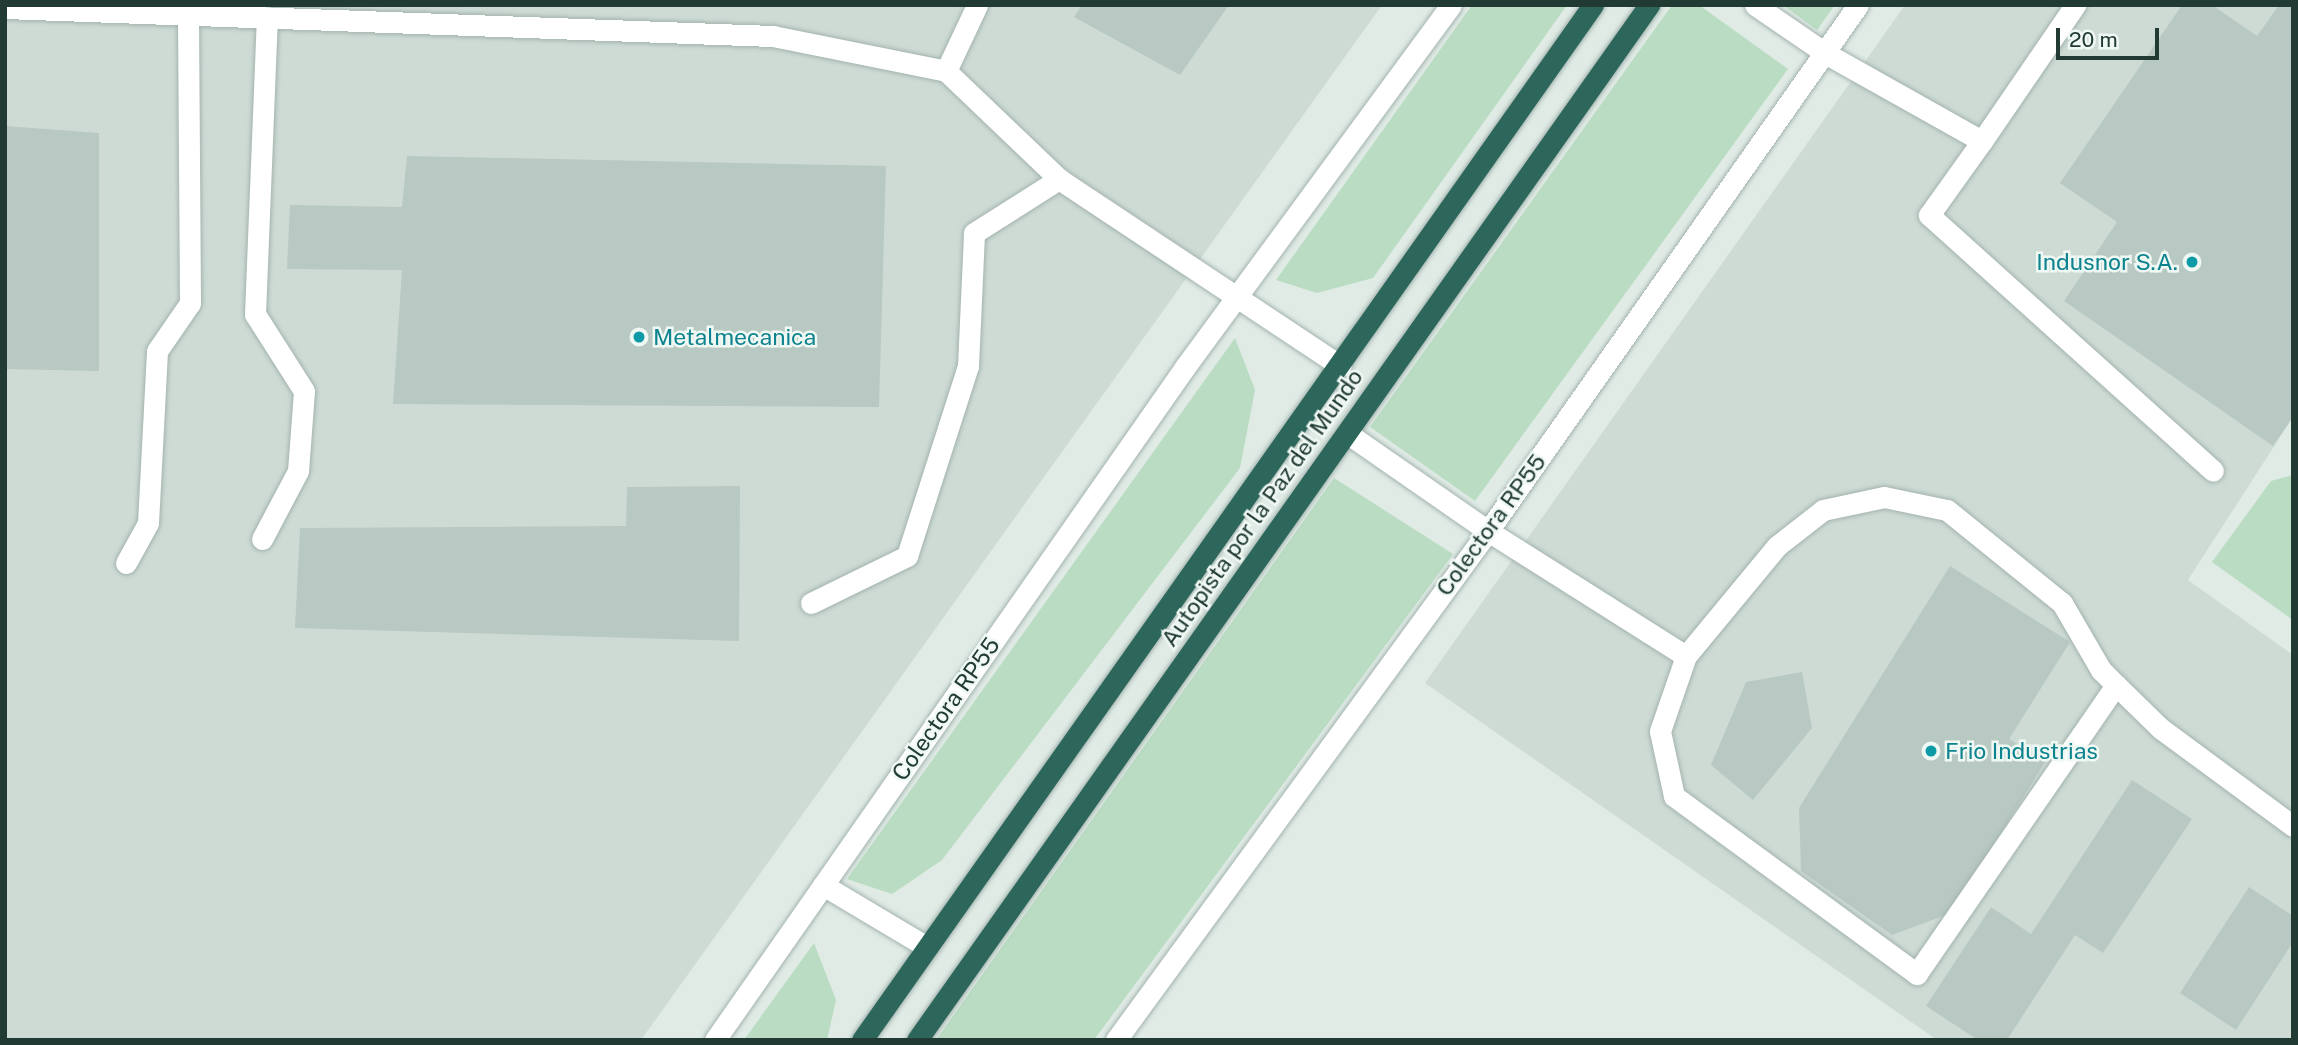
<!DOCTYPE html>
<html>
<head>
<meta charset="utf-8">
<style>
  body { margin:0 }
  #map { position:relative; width:2298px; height:1045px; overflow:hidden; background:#e0ebe6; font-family:"Public Sans",sans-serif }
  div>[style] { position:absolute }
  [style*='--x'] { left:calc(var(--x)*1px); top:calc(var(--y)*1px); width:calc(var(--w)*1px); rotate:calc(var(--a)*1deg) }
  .built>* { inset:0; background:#cedbd5 }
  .green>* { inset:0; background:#b9dcc2 }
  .building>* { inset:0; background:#b8c8c2 }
  .roads { filter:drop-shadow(0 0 2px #a3b3ad) drop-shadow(0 0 2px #a3b3ad) }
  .minor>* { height:21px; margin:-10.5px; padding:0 10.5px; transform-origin:10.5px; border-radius:10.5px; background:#fff }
  .highway>* { height:21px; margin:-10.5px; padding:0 10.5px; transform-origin:10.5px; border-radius:10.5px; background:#2d675b }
  .dots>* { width:19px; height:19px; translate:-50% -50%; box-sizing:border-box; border:4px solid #f0f8f4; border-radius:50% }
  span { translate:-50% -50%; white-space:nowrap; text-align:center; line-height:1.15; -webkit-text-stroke:5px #f0f8f4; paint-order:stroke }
  .culture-label { font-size:23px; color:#0d838f }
  .right { translate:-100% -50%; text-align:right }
  .left { translate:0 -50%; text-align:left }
  .street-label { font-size:23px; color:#213b34 }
  .frame { position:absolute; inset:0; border:7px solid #213b34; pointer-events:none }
  .scale { position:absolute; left:2056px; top:28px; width:103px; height:32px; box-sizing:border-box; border:4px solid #213b34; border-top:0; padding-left:9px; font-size:21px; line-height:24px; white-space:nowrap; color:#213b34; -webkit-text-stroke:5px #f0f8f4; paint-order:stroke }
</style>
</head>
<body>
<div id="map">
  <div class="built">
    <i style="clip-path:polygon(5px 5px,1382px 5px,641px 1040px,5px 1040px)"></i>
    <i style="clip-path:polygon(1905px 5px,2293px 5px,2293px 417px,2188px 580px,2293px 655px,2293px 1040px,1937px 1040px,1425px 683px)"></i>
  </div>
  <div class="green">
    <i style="clip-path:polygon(1472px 5px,1567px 5px,1373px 278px,1317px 293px,1276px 280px)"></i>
    <i style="clip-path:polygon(1672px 5px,1699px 5px,1788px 69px,1475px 501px,1370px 427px)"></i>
    <i style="clip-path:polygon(1783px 5px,1835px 5px,1817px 30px)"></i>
    <i style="clip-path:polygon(1235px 338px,1255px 390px,1240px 468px,942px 860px,892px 894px,847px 879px)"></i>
    <i style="clip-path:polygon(2293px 475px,2293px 620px,2212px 562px,2271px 481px)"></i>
    <i style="clip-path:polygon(1334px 478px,1453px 554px,1094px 1040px,936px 1040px)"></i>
    <i style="clip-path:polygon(814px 943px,836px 1000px,827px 1040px,744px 1040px)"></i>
  </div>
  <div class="building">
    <i style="clip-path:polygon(1082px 5px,1229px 5px,1180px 75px,1074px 17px)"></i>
    <i style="clip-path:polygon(2182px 5px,2212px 5px,2257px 36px,2279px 5px,2293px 5px,2293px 417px,2273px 446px,2064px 301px,2117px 222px,2060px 183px)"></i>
    <i style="clip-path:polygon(5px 126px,99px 133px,99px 371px,5px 369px)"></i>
    <i style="clip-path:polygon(407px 156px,886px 166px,879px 407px,393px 404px,402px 270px,287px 269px,290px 205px,402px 207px)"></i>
    <i style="clip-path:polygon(740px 486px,739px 641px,295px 628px,300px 528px,626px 526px,627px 487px)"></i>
    <i style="clip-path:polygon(1950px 566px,2070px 642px,2009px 739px,2045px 762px,1951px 913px,1892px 935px,1801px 871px,1799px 808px)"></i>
    <i style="clip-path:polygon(1802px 672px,1812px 728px,1753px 800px,1711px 765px,1746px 682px)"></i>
    <i style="clip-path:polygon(2132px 780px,2192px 819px,2103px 953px,2075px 935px,2007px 1040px,1978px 1040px,1926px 1006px,1991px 907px,2031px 934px)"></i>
    <i style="clip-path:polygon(2249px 887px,2293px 916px,2293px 942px,2236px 1030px,2180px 993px)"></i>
  </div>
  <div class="roads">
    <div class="minor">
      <i style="--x:1755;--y:5;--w:85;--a:34.4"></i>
      <i style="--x:1825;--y:53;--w:180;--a:29.3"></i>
      <i style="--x:1982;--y:141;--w:165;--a:-55.6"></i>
      <i style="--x:5;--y:8;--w:769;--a:2.09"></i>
      <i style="--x:773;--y:36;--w:177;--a:11.4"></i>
      <i style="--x:946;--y:71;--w:156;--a:43.7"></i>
      <i style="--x:1059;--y:179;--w:338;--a:33.6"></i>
      <i style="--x:946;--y:71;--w:73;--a:-64.8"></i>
      <i style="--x:1982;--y:141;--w:91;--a:125.6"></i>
      <i style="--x:1929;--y:215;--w:382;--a:42"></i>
      <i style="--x:1347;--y:433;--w:172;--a:34.8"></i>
      <i style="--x:1488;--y:531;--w:234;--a:32.3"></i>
      <i style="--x:262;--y:539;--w:77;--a:-62.1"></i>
      <i style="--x:298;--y:471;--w:80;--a:-85.7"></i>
      <i style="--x:304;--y:391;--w:91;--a:-122.5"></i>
      <i style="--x:255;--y:314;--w:297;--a:-87.7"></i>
      <i style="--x:126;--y:563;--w:46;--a:-61.2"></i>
      <i style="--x:148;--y:523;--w:172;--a:-87"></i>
      <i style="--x:157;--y:351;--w:58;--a:-55.5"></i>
      <i style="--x:190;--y:303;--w:288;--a:-90.4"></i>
      <i style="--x:811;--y:603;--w:107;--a:-26.1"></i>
      <i style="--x:907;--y:556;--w:200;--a:-72.2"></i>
      <i style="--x:968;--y:366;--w:133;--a:-87.4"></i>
      <i style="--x:974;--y:233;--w:101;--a:-32.4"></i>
      <i style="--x:2116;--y:685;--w:351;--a:124.6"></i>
      <i style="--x:1917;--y:974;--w:301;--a:-143.8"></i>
      <i style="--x:1674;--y:796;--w:66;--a:-102.2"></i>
      <i style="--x:1660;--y:731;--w:79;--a:-70.9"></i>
      <i style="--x:1686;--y:656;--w:143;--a:-50.4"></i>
      <i style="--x:1777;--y:546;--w:58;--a:-38"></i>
      <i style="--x:1823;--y:510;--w:62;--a:-12"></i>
      <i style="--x:1884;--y:497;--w:64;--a:11.7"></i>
      <i style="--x:1947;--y:510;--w:148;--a:39"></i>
      <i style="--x:2062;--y:603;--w:78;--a:59.8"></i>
      <i style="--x:2101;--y:670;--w:21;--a:45"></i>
      <i style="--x:2116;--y:685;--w:62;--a:44.3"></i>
      <i style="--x:2160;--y:728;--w:165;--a:36.4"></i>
      <i style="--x:823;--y:885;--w:121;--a:30.8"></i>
      <i style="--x:715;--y:1040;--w:821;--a:-55.07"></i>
      <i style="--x:1185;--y:367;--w:449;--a:-53.7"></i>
      <i style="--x:1116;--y:1040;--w:630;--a:-53.84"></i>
      <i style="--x:1488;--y:531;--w:643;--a:-54.88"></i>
    </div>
    <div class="highway">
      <i style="--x:862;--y:1040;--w:1267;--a:-54.77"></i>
      <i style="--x:917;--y:1040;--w:1268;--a:-54.73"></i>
    </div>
  </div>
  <div class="dots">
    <i style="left:2192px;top:262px;background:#0f9aa8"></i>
    <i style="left:639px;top:337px;background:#0f9aa8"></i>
    <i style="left:1931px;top:751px;background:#0f9aa8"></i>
  </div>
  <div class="culture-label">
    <span class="right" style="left:2178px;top:262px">Indusnor S.A.</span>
    <span class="left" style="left:653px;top:337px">Metalmecanica</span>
    <span class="left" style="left:1945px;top:751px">Frio Industrias</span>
  </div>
  <div class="street-label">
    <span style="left:1262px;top:508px;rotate:-55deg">Autopista por la Paz del Mundo</span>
    <span style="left:1491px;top:525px;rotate:-54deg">Colectora RP55</span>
    <span style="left:946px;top:709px;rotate:-55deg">Colectora RP55</span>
  </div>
  <div class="frame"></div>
  <div class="scale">20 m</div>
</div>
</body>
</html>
